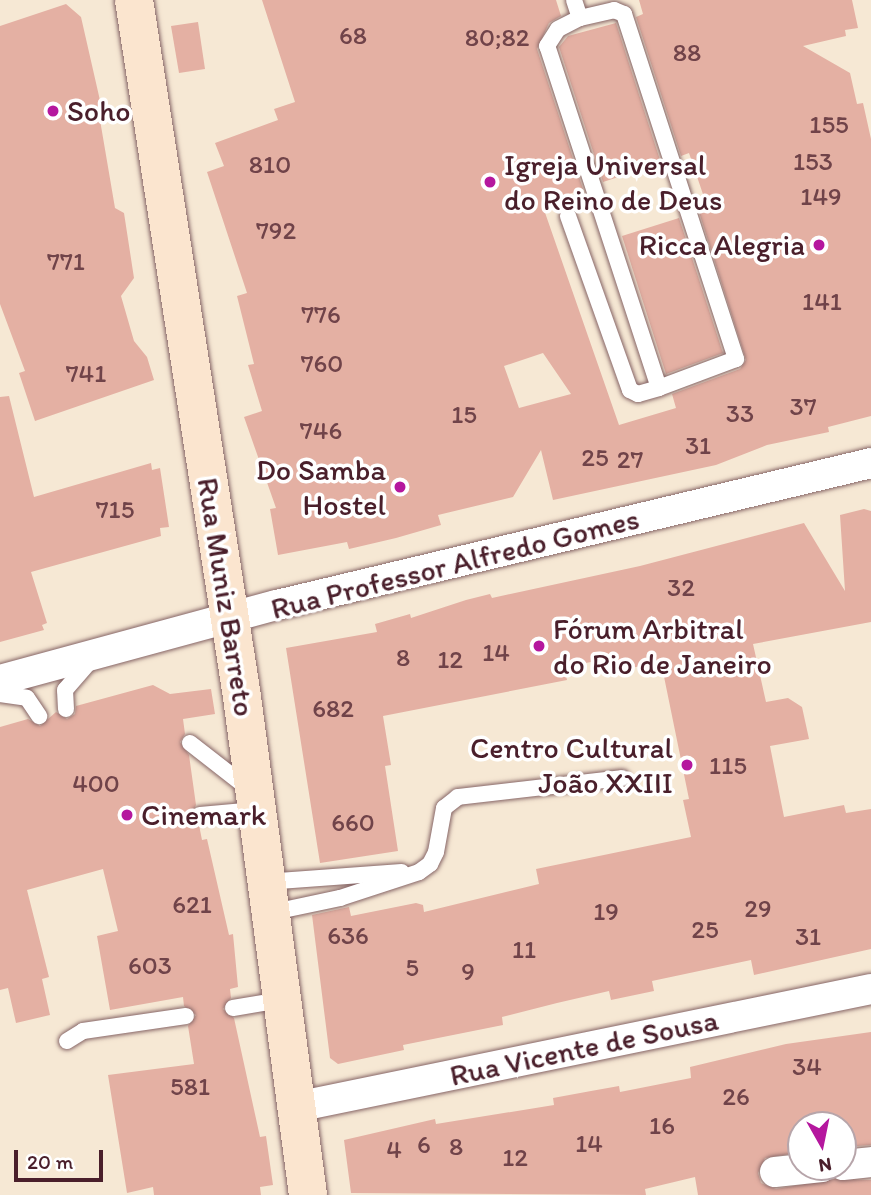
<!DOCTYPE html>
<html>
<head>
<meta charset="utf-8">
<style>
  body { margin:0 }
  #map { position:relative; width:871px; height:1195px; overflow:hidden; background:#f6e8d4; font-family:Itim,sans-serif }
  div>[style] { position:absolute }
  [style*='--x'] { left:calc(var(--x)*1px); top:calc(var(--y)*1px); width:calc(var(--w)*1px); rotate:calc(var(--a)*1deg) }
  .building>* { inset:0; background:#e4b0a3 }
  .roads { filter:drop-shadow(0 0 2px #866566) drop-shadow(0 0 2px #866566) }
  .lane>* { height:16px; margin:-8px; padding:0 8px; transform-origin:8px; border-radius:8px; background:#fff }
  .street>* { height:30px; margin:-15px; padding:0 15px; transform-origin:15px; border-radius:15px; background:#fff }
  .secondary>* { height:38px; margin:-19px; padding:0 19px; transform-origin:19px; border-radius:19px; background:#fbe5cf }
  .dots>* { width:19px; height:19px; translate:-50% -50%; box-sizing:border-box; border:4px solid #fff; border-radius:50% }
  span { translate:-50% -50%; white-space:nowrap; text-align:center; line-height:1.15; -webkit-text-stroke:7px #fff; paint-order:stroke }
  .number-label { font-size:26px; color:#704349 }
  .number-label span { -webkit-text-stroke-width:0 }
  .poi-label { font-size:30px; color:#4a1f2b }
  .left { translate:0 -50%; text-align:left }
  .right { translate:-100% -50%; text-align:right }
  .street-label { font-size:30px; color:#4a1f2b }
  .north { position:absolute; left:787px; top:1111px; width:70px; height:70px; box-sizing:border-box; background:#fff; border:2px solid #b7a5aa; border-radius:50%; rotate:171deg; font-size:19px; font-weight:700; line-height:28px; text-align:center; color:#4a1f2b }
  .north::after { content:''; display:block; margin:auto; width:24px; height:32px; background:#b5179e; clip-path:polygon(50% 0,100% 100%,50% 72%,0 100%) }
  .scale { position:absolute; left:14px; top:1150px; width:89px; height:32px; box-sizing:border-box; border:4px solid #4a1f2b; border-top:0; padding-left:9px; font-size:21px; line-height:24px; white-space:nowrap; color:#4a1f2b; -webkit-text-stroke:5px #fff; paint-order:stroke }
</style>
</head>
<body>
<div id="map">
  <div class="building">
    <i style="clip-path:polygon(evenodd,262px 0,556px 0,561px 16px,549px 23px,537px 49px,583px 189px,542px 204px,619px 425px,676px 408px,672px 394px,740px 369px,746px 360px,699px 212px,708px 209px,689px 153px,681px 156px,636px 17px,643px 14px,639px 0,852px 0,858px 28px,845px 30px,846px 36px,803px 46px,850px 73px,857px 104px,863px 103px,871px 139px,871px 416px,828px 427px,829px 432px,767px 445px,716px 465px,553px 500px,541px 450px,513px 497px,438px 515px,441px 525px,396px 538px,349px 549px,347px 542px,278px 555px,270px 509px,276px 508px,244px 417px,262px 411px,248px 365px,254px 364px,237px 296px,247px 293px,207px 172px,224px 166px,215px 143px,278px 120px,274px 109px,295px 102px,262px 0,543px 353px,571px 394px,519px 408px,504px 366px,543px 353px)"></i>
    <i style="clip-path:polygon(66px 4px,81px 17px,104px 118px,100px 120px,115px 208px,124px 213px,134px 278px,121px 296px,134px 341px,147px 357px,154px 380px,35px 421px,19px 373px,25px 371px,0 304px,0 26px)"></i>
    <i style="clip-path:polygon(198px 22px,205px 69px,179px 73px,171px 26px)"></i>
    <i style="clip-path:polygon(616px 23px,661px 163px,603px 182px,559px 47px,568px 36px)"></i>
    <i style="clip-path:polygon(679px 218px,723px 353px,666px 374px,622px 236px)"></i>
    <i style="clip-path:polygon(9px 396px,34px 497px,151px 463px,152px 470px,160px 468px,169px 527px,160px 528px,161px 536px,31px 572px,47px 623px,42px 625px,44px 630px,0 642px,0 397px)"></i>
    <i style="clip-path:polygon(864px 509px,871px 511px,871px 622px,753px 644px,766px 702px,788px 698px,802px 707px,809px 739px,770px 746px,784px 817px,844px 805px,846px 813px,871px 809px,871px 949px,754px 975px,751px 960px,652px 981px,654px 991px,611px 1000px,609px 991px,557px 1003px,502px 1017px,503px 1025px,403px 1045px,404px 1050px,338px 1064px,330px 1058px,312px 915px,349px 907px,351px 916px,416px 903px,423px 905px,424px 912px,539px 884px,536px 869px,691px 837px,683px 800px,689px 799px,661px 662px,621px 670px,618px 657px,564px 667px,567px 680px,383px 716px,391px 765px,385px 766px,398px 851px,320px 863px,286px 648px,377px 632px,375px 624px,410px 614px,411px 618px,466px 600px,490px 594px,492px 598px,640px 566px,804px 523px,845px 591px,840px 515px)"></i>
    <i style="clip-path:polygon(153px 685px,170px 694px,211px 689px,215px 714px,183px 719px,185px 734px,180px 742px,189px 755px,196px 805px,190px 817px,199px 825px,202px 840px,207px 839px,229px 935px,233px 934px,238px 987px,230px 989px,231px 998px,223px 1009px,234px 1018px,260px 1137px,266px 1136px,273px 1185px,260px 1187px,261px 1195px,154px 1195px,153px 1187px,127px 1193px,108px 1075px,194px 1064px,188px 1026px,196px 1015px,184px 1006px,183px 997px,110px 1010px,97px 936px,118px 931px,103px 869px,27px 890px,49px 977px,42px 979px,50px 1015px,16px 1023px,8px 988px,0 990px,0 727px,28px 719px,40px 726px,56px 712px,67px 719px,75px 714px,76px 706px)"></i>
    <i style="clip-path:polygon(871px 1032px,871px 1145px,843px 1147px,843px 1125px,801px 1125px,801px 1152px,765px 1158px,758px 1173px,761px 1183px,776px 1189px,834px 1179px,871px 1180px,871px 1195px,698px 1195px,695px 1177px,645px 1189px,646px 1195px,351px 1193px,344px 1140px,435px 1119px,436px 1124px,554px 1105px,553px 1098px,591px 1091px,619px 1086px,620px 1092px,691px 1078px,690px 1067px,786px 1044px)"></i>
  </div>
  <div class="roads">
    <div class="lane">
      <i style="--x:574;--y:0;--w:19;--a:72"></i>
      <i style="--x:614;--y:10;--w:11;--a:22"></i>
      <i style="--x:624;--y:14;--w:363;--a:72"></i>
      <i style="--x:736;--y:359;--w:82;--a:159.4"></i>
      <i style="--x:659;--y:388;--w:360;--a:-108.1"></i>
      <i style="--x:547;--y:46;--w:20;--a:-57"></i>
      <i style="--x:558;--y:29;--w:25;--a:-27"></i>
      <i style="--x:580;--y:18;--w:35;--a:-13"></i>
      <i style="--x:568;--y:216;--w:185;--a:70.4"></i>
      <i style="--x:630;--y:390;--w:9;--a:27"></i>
      <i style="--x:638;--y:394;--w:22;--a:-16"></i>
      <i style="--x:0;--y:694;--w:27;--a:8"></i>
      <i style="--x:27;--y:698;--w:22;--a:56"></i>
      <i style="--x:66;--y:709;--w:19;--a:-93"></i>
      <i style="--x:65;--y:690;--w:41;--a:-48.9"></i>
      <i style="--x:190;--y:743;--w:75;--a:37.9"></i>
      <i style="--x:200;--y:815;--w:56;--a:-5.1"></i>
      <i style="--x:265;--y:882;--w:137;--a:-4.2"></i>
      <i style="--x:269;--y:913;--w:73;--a:-11.9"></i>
      <i style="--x:340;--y:898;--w:83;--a:-18.2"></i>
      <i style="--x:419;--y:872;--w:14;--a:-36"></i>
      <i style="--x:430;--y:864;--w:13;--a:-63"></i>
      <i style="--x:436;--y:852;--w:45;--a:-79.7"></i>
      <i style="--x:444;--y:808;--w:18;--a:-38"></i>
      <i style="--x:458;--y:797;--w:165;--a:-6.6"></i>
      <i style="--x:233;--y:1008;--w:49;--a:-9.5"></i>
      <i style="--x:67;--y:1041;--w:19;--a:-32"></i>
      <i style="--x:83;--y:1031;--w:104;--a:-8.3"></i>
    </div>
    <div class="street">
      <i style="--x:0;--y:680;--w:287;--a:-15.2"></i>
      <i style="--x:277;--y:605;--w:611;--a:-13.44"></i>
      <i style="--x:296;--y:1107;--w:587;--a:-11.6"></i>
      <i style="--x:843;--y:1165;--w:28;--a:-6"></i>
      <i style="--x:775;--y:1172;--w:47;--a:-6.1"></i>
    </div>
    <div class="secondary">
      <i style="--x:134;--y:0;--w:705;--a:81.19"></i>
      <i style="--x:242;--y:697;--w:502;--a:82.45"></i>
    </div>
  </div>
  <div class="dots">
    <i style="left:53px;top:111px;background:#b5179e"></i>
    <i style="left:490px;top:182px;background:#b5179e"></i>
    <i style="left:819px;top:245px;background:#b5179e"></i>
    <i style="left:400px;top:487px;background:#b5179e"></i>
    <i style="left:539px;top:646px;background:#b5179e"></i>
    <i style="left:687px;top:765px;background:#b5179e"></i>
    <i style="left:127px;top:815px;background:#b5179e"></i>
  </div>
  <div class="number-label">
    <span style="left:353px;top:36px">68</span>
    <span style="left:497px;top:38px">80;82</span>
    <span style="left:687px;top:53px">88</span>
    <span style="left:829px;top:125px">155</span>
    <span style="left:813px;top:162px">153</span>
    <span style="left:270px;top:165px">810</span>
    <span style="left:821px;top:197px">149</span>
    <span style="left:276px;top:231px">792</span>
    <span style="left:66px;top:262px">771</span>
    <span style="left:822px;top:302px">141</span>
    <span style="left:321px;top:315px">776</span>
    <span style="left:322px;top:364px">760</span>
    <span style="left:86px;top:374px">741</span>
    <span style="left:803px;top:407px">37</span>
    <span style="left:740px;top:414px">33</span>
    <span style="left:464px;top:415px">15</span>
    <span style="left:321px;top:431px">746</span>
    <span style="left:698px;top:446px">31</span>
    <span style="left:595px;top:458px">25</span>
    <span style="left:630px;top:460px">27</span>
    <span style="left:115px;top:510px">715</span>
    <span style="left:681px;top:588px">32</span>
    <span style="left:496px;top:653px">14</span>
    <span style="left:403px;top:658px">8</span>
    <span style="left:450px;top:660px">12</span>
    <span style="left:333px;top:709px">682</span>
    <span style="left:728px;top:766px">115</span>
    <span style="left:96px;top:784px">400</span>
    <span style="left:353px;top:823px">660</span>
    <span style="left:192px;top:905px">621</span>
    <span style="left:758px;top:909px">29</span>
    <span style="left:606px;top:912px">19</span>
    <span style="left:705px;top:930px">25</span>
    <span style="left:348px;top:936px">636</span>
    <span style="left:808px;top:937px">31</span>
    <span style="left:524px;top:950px">11</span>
    <span style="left:150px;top:966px">603</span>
    <span style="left:412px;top:968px">5</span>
    <span style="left:468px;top:972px">9</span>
    <span style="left:807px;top:1067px">34</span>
    <span style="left:190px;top:1087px">581</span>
    <span style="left:736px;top:1097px">26</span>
    <span style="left:662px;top:1126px">16</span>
    <span style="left:589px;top:1144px">14</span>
    <span style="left:424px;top:1145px">6</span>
    <span style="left:456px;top:1147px">8</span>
    <span style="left:394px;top:1150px">4</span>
    <span style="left:515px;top:1158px">12</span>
  </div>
  <div class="poi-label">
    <span class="left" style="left:67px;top:111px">Soho</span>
    <span class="left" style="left:504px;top:182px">Igreja Universal<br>do Reino de Deus</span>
    <span class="right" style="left:805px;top:245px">Ricca Alegria</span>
    <span class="right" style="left:386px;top:487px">Do Samba<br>Hostel</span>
    <span class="left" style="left:553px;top:646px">Fórum Arbitral<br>do Rio de Janeiro</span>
    <span class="right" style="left:673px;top:765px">Centro Cultural<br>João XXIII</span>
    <span class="left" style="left:141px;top:815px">Cinemark</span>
  </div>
  <div class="street-label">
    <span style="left:455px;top:564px;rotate:-14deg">Rua Professor Alfredo Gomes</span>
    <span style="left:226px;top:597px;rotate:81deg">Rua Muniz Barreto</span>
    <span style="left:584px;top:1048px;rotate:-12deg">Rua Vicente de Sousa</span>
  </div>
  <div class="north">N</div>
  <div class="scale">20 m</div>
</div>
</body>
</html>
